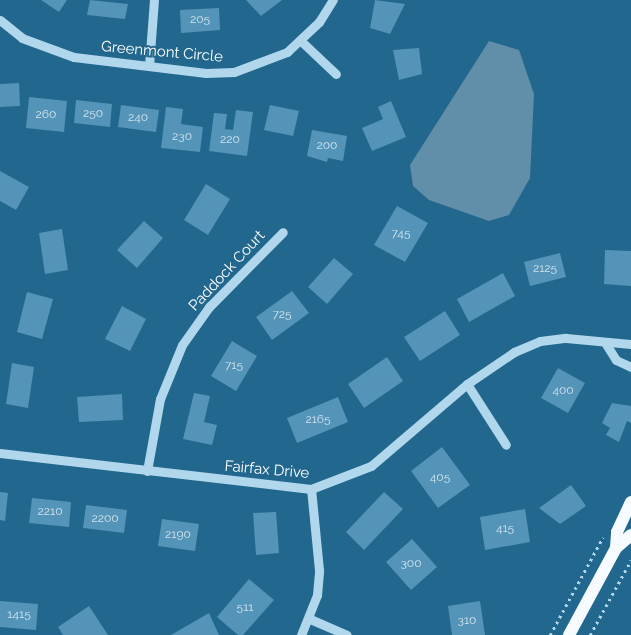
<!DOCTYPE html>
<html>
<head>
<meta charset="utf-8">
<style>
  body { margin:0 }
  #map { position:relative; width:631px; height:635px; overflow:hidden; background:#22678e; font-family:Raleway,sans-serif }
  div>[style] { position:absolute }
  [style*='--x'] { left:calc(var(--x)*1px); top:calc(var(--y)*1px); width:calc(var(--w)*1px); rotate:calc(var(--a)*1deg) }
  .water>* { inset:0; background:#618ea8 }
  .building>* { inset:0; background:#5394b8 }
  .path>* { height:2.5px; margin-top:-1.25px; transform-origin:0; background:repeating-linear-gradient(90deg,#b1d7ec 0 2.5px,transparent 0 6.5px) }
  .minor>* { height:9px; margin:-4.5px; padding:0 4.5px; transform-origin:4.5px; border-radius:4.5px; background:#b1d7ec }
  .major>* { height:12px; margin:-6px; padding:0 6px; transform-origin:6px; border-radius:6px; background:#f6fbff }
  span { translate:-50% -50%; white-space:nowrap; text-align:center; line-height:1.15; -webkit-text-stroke:4px #22678e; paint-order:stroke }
  .number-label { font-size:12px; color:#d4e4ed }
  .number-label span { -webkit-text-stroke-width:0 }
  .street-label { font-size:15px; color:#fff }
</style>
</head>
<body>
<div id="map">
  <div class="water">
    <i style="clip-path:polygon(489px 41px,519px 50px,534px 94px,530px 178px,509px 215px,489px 221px,429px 200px,413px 186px,410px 165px)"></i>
  </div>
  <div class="building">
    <i style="clip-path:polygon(41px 0,67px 0,59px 12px)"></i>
    <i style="clip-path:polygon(90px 0,128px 4px,125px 19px,87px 15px)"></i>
    <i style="clip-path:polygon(246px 0,282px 0,261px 16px)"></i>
    <i style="clip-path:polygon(375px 0,405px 4px,390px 34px,370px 28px)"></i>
    <i style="clip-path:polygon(219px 8px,220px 30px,181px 33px,180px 10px)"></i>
    <i style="clip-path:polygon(419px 48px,422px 74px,399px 80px,393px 50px)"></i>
    <i style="clip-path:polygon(19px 83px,20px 106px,0 107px,0 84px)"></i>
    <i style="clip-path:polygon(29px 97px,67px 101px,64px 132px,26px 128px)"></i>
    <i style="clip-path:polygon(76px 100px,112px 104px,110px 127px,74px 123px)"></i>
    <i style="clip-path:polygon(391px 101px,406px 137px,372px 151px,362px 128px,383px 119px,378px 107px)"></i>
    <i style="clip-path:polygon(121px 105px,159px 110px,156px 132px,118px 127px)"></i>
    <i style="clip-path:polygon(270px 105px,299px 111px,293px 136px,264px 130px)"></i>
    <i style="clip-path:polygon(166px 107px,183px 109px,181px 124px,203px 127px,200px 152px,161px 148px)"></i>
    <i style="clip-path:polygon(236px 110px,253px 112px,247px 156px,209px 151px,214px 113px,227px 114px,225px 129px,233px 130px)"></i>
    <i style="clip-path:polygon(312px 130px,347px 136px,343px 161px,328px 158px,327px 162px,307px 156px)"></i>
    <i style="clip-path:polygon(0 171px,29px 187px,16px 210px,0 201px)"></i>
    <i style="clip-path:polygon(206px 184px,230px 199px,208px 235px,184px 220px)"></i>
    <i style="clip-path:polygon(397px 206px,428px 223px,405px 262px,374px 245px)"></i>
    <i style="clip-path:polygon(144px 221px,163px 238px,137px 268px,117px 250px)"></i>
    <i style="clip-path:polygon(62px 229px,68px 270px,45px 274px,39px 233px)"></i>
    <i style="clip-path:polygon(605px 250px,631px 251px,631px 286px,604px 284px)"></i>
    <i style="clip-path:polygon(560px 253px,566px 277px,530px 286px,524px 262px)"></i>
    <i style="clip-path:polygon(334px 258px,353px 274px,327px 304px,308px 287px)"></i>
    <i style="clip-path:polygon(503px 273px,515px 296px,469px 322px,457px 299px)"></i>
    <i style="clip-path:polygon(292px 291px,309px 313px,272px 340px,256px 317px)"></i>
    <i style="clip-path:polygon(27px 292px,53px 299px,42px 339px,17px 332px)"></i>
    <i style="clip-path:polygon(122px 306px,146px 319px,130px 351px,105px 339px)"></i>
    <i style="clip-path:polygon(445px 311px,460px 335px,420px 361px,404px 337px)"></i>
    <i style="clip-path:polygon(232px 341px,257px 356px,236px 391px,211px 376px)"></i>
    <i style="clip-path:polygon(387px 357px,403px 381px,364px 408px,348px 384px)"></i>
    <i style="clip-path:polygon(12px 363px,34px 367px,28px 408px,6px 404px)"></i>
    <i style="clip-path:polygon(558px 368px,585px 383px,568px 413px,541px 398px)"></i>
    <i style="clip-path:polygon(194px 393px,210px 396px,204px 422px,217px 425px,212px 445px,183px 439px)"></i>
    <i style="clip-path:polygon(122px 394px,123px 420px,79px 422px,77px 397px)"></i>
    <i style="clip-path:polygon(338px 397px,348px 422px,297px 443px,287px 418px)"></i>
    <i style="clip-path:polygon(612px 403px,631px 406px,631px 423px,627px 421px,619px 442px,606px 435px,610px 428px,602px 423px)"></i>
    <i style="clip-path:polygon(442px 447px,470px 485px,438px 508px,411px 471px)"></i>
    <i style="clip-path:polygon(571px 485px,586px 506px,560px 524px,539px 508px)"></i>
    <i style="clip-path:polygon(0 492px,8px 493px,5px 521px,0 520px)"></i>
    <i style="clip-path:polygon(384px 492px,403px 509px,364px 550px,346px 532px)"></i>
    <i style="clip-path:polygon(32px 498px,71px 502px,69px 527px,29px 523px)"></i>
    <i style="clip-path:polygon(86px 505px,127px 510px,124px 533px,83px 528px)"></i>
    <i style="clip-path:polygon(525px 509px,530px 542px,485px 550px,480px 517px)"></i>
    <i style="clip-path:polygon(276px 512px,279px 553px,256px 555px,253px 513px)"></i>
    <i style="clip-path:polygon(162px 519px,199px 524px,195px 551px,158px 546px)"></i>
    <i style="clip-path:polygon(412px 539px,437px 567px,411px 590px,386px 562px)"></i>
    <i style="clip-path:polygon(249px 579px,274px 600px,243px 635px,238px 635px,217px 617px)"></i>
    <i style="clip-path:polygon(0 601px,38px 604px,36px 630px,0 627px)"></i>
    <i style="clip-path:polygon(480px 601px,485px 635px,452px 635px,448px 606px)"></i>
    <i style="clip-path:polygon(89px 606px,108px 635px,63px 635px,58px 627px)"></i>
    <i style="clip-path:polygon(209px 613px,219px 635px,171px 635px)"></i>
  </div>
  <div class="path">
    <i style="--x:550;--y:635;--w:111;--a:-61.6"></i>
    <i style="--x:590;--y:635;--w:85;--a:-61.3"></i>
  </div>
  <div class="minor">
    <i style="--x:0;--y:20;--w:28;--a:39"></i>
    <i style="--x:22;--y:38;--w:55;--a:20.1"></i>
    <i style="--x:74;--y:57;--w:133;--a:6.9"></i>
    <i style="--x:206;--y:73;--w:28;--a:-2"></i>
    <i style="--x:234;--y:72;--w:57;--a:-20.7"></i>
    <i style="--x:287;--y:52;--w:44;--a:-43.2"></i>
    <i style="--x:319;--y:22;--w:26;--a:-58"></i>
    <i style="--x:301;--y:41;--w:48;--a:43.3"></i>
    <i style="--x:149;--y:66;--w:66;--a:-85.7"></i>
    <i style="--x:606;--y:344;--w:19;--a:58"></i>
    <i style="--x:616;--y:360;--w:17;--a:25"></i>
    <i style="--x:467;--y:384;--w:72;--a:57.4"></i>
    <i style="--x:0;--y:453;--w:313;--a:6.6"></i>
    <i style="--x:311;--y:489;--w:64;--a:-21"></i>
    <i style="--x:371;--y:466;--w:126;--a:-40.5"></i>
    <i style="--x:467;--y:384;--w:57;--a:-34.2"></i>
    <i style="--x:514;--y:352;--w:28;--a:-23"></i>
    <i style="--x:540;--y:341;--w:26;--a:-7"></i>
    <i style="--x:566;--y:338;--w:65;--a:5.3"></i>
    <i style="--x:147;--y:471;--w:73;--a:-79.8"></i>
    <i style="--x:160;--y:399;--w:58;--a:-67.8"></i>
    <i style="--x:182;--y:345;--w:47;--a:-54.6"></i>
    <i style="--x:209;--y:307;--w:105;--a:-45.4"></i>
    <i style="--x:310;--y:619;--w:40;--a:23.4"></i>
    <i style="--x:301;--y:635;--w:43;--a:-68.2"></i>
    <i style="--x:317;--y:595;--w:25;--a:-85"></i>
    <i style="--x:319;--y:570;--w:81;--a:-95.6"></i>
  </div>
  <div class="major">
    <i style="--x:616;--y:548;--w:16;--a:-86"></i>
    <i style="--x:617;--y:532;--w:33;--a:-65"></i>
    <i style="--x:569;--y:635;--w:99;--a:-61.6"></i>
    <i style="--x:616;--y:548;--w:20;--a:-41"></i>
  </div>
  <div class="number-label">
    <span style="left:200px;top:20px">205</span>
    <span style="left:93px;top:114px">250</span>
    <span style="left:46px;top:115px">260</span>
    <span style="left:138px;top:118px">240</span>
    <span style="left:182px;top:137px">230</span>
    <span style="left:230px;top:140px">220</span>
    <span style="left:327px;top:146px">200</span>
    <span style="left:401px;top:234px">745</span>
    <span style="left:545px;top:269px">2125</span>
    <span style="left:282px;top:315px">725</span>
    <span style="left:234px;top:366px">715</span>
    <span style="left:563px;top:391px">400</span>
    <span style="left:318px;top:420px">2165</span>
    <span style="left:440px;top:478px">405</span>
    <span style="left:50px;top:512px">2210</span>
    <span style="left:105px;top:519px">2200</span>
    <span style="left:505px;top:529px">415</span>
    <span style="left:178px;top:535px">2190</span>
    <span style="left:411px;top:564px">300</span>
    <span style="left:245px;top:608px">511</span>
    <span style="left:19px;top:615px">1415</span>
    <span style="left:467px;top:621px">310</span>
  </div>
  <div class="street-label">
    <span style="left:162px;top:52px;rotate:5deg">Greenmont Circle</span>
    <span style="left:227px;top:271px;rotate:-47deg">Paddock Court</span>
    <span style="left:267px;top:470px;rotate:5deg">Fairfax Drive</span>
  </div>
</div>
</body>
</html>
